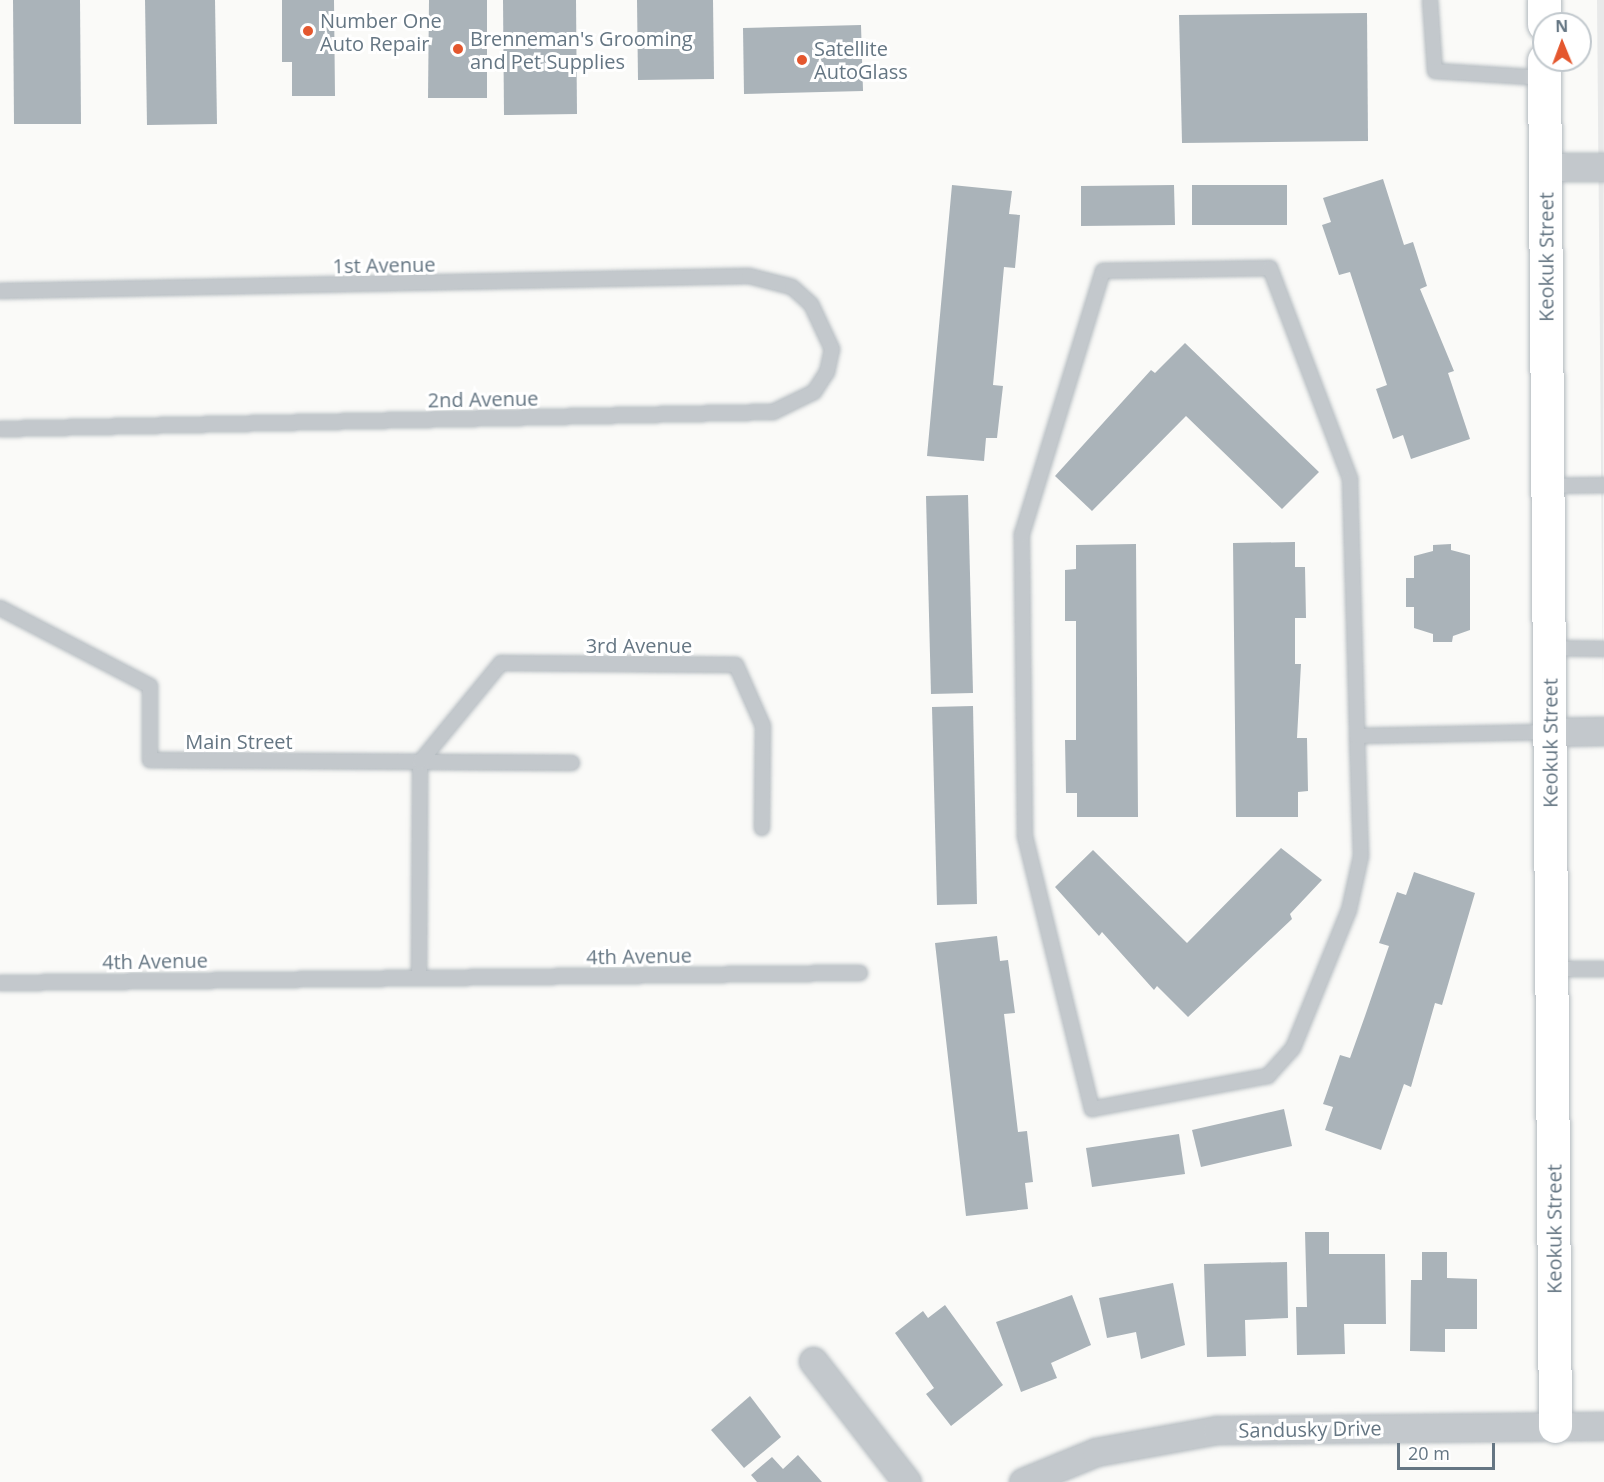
<!DOCTYPE html>
<html>
<head>
<meta charset="utf-8">
<style>
  body { margin:0 }
  #map { position:relative; width:1604px; height:1482px; overflow:hidden; background:#fafaf8; font-family:"Open Sans",sans-serif }
  div>[style] { position:absolute }
  [style*='--x'] { left:calc(var(--x)*1px); top:calc(var(--y)*1px); width:calc(var(--w)*1px); rotate:calc(var(--a)*1deg) }
  .built>* { inset:0; background:#e8e9e9 }
  .building>* { inset:0; background:#aab3b9 }
  .roads { filter:drop-shadow(0 0 2px #b3babf) drop-shadow(0 0 2px #b3babf) }
  .lane>* { height:14px; margin:-7px; padding:0 7px; transform-origin:7px; border-radius:7px; background:#c3c8cc }
  .street>* { height:27px; margin:-13.5px; padding:0 13.5px; transform-origin:13.5px; border-radius:13.5px; background:#c3c8cc }
  .secondary>* { height:33px; margin:-16.5px; padding:0 16.5px; transform-origin:16.5px; border-radius:16.5px; background:#fff }
  .dots>* { width:16px; height:16px; translate:-50% -50%; box-sizing:border-box; border:3px solid #fff; border-radius:50% }
  span { translate:-50% -50%; white-space:nowrap; text-align:center; line-height:1.15; -webkit-text-stroke:6px #fff; paint-order:stroke }
  .poi-label { font-size:20px; color:#657683 }
  .left { translate:0 -50%; text-align:left }
  .street-label { font-size:20px; color:#657683 }
  .north { position:absolute; left:1532px; top:12px; width:60px; height:60px; box-sizing:border-box; background:#fff; border:2px solid #c1c8cd; border-radius:50%; rotate:359deg; font-size:16px; font-weight:700; line-height:24px; text-align:center; color:#657683 }
  .north::after { content:''; display:block; margin:auto; width:21px; height:27px; background:#e4572e; clip-path:polygon(50% 0,100% 100%,50% 72%,0 100%) }
  .scale { position:absolute; left:1397px; top:1443px; width:98px; height:27px; box-sizing:border-box; border:3px solid #657683; border-top:0; padding-left:8px; font-size:18px; line-height:21px; white-space:nowrap; color:#657683; -webkit-text-stroke:4px #fff; paint-order:stroke }
</style>
</head>
<body>
<div id="map">
  <div class="built">
    <i style="clip-path:polygon(1597px 0,1604px 0,1603px 697px)"></i>
  </div>
  <div class="building">
    <i style="clip-path:polygon(13px 0,80px 0,81px 124px,14px 124px)"></i>
    <i style="clip-path:polygon(145px 0,215px 0,217px 124px,147px 125px)"></i>
    <i style="clip-path:polygon(282px 0,334px 0,335px 96px,292px 96px,292px 62px,282px 62px)"></i>
    <i style="clip-path:polygon(429px 0,487px 0,487px 98px,428px 98px)"></i>
    <i style="clip-path:polygon(503px 0,576px 0,577px 114px,504px 115px)"></i>
    <i style="clip-path:polygon(637px 0,713px 0,714px 79px,638px 80px)"></i>
    <i style="clip-path:polygon(1367px 13px,1368px 141px,1182px 143px,1179px 15px)"></i>
    <i style="clip-path:polygon(861px 25px,863px 91px,744px 94px,743px 28px)"></i>
    <i style="clip-path:polygon(1383px 179px,1404px 245px,1413px 242px,1427px 286px,1420px 289px,1454px 371px,1448px 373px,1470px 439px,1411px 459px,1403px 435px,1393px 439px,1376px 389px,1387px 385px,1364px 315px,1350px 272px,1339px 275px,1322px 225px,1331px 222px,1323px 198px)"></i>
    <i style="clip-path:polygon(952px 185px,1012px 191px,1009px 214px,1020px 215px,1015px 268px,1004px 267px,993px 385px,1003px 386px,997px 438px,986px 438px,984px 461px,927px 456px)"></i>
    <i style="clip-path:polygon(1174px 185px,1175px 225px,1081px 226px,1081px 186px)"></i>
    <i style="clip-path:polygon(1192px 185px,1287px 185px,1287px 225px,1192px 225px)"></i>
    <i style="clip-path:polygon(1185px 343px,1319px 472px,1282px 509px,1186px 416px,1092px 511px,1055px 476px,1151px 370px,1155px 373px)"></i>
    <i style="clip-path:polygon(968px 495px,973px 693px,931px 694px,926px 496px)"></i>
    <i style="clip-path:polygon(1295px 542px,1295px 567px,1305px 567px,1306px 618px,1295px 618px,1295px 664px,1301px 664px,1297px 738px,1307px 738px,1308px 791px,1298px 792px,1298px 817px,1236px 817px,1233px 543px)"></i>
    <i style="clip-path:polygon(1136px 544px,1138px 817px,1077px 817px,1077px 793px,1066px 793px,1065px 740px,1076px 740px,1076px 621px,1065px 621px,1065px 570px,1076px 569px,1076px 545px)"></i>
    <i style="clip-path:polygon(1451px 544px,1451px 550px,1470px 555px,1470px 630px,1453px 636px,1452px 642px,1433px 642px,1433px 634px,1414px 628px,1414px 607px,1406px 607px,1406px 578px,1414px 578px,1414px 556px,1433px 551px,1433px 545px)"></i>
    <i style="clip-path:polygon(973px 706px,977px 904px,937px 905px,932px 707px)"></i>
    <i style="clip-path:polygon(1281px 848px,1322px 880px,1290px 914px,1292px 919px,1188px 1017px,1157px 986px,1154px 990px,1102px 932px,1099px 936px,1055px 887px,1093px 850px,1187px 943px)"></i>
    <i style="clip-path:polygon(1414px 872px,1475px 893px,1442px 1005px,1435px 1003px,1411px 1087px,1404px 1084px,1381px 1150px,1325px 1130px,1333px 1107px,1323px 1104px,1340px 1055px,1350px 1058px,1365px 1016px,1389px 946px,1379px 943px,1397px 892px,1406px 895px)"></i>
    <i style="clip-path:polygon(997px 936px,1000px 961px,1008px 960px,1015px 1013px,1004px 1014px,1018px 1132px,1027px 1131px,1033px 1182px,1025px 1183px,1028px 1209px,966px 1216px,935px 943px)"></i>
    <i style="clip-path:polygon(1284px 1109px,1292px 1146px,1201px 1167px,1192px 1130px)"></i>
    <i style="clip-path:polygon(1179px 1134px,1185px 1174px,1092px 1187px,1086px 1148px)"></i>
    <i style="clip-path:polygon(1305px 1232px,1329px 1232px,1329px 1254px,1385px 1254px,1386px 1324px,1344px 1324px,1345px 1354px,1297px 1355px,1296px 1307px,1307px 1307px)"></i>
    <i style="clip-path:polygon(1422px 1252px,1447px 1252px,1447px 1278px,1477px 1279px,1477px 1329px,1445px 1329px,1445px 1352px,1410px 1351px,1411px 1280px,1422px 1280px)"></i>
    <i style="clip-path:polygon(1287px 1262px,1288px 1318px,1245px 1320px,1246px 1356px,1207px 1357px,1204px 1264px)"></i>
    <i style="clip-path:polygon(1173px 1283px,1185px 1345px,1141px 1359px,1136px 1332px,1107px 1338px,1099px 1298px)"></i>
    <i style="clip-path:polygon(1072px 1295px,1091px 1345px,1051px 1363px,1057px 1378px,1021px 1392px,996px 1322px)"></i>
    <i style="clip-path:polygon(945px 1305px,1003px 1385px,951px 1426px,926px 1394px,934px 1388px,895px 1333px,923px 1311px,928px 1318px)"></i>
    <i style="clip-path:polygon(750px 1396px,781px 1437px,744px 1468px,711px 1430px)"></i>
    <i style="clip-path:polygon(798px 1455px,822px 1482px,757px 1482px,751px 1475px,772px 1457px,783px 1469px)"></i>
  </div>
  <div class="roads">
    <div class="lane">
      <i style="--x:1430;--y:0;--w:71;--a:86"></i>
      <i style="--x:1435;--y:71;--w:110;--a:3.6"></i>
      <i style="--x:0;--y:291;--w:749;--a:-1.15"></i>
      <i style="--x:749;--y:276;--w:44;--a:14.3"></i>
      <i style="--x:792;--y:287;--w:25;--a:42"></i>
      <i style="--x:811;--y:304;--w:50;--a:65"></i>
      <i style="--x:832;--y:349;--w:24;--a:102"></i>
      <i style="--x:827;--y:372;--w:24;--a:123"></i>
      <i style="--x:814;--y:392;--w:46;--a:154"></i>
      <i style="--x:773;--y:412;--w:773;--a:178.74"></i>
      <i style="--x:1548;--y:486;--w:56;--a:-1"></i>
      <i style="--x:0;--y:608;--w:169;--a:27.5"></i>
      <i style="--x:150;--y:686;--w:74;--a:90"></i>
      <i style="--x:150;--y:760;--w:422;--a:0.4"></i>
      <i style="--x:1549;--y:648;--w:55;--a:1"></i>
      <i style="--x:1357;--y:736;--w:120;--a:88.1"></i>
      <i style="--x:1361;--y:856;--w:55;--a:102.5"></i>
      <i style="--x:1349;--y:910;--w:149;--a:112.1"></i>
      <i style="--x:1293;--y:1048;--w:38;--a:132"></i>
      <i style="--x:1268;--y:1076;--w:179;--a:169.4"></i>
      <i style="--x:1092;--y:1109;--w:281;--a:-103.8"></i>
      <i style="--x:1025;--y:836;--w:302;--a:-90.6"></i>
      <i style="--x:1022;--y:534;--w:275;--a:-72.9"></i>
      <i style="--x:1103;--y:271;--w:167;--a:-1"></i>
      <i style="--x:1270;--y:268;--w:226;--a:69.2"></i>
      <i style="--x:1350;--y:479;--w:257;--a:88.4"></i>
      <i style="--x:1357;--y:736;--w:192;--a:-1.2"></i>
      <i style="--x:1552;--y:969;--w:52;--a:0"></i>
      <i style="--x:419;--y:978;--w:216;--a:-89.7"></i>
      <i style="--x:420;--y:762;--w:128;--a:-50.7"></i>
      <i style="--x:501;--y:663;--w:235;--a:0.5"></i>
      <i style="--x:736;--y:665;--w:67;--a:66.1"></i>
      <i style="--x:763;--y:726;--w:102;--a:90.6"></i>
      <i style="--x:0;--y:983;--w:860;--a:-0.67"></i>
    </div>
    <div class="street">
      <i style="--x:1545;--y:167;--w:59;--a:0"></i>
      <i style="--x:1549;--y:732;--w:55;--a:-1"></i>
      <i style="--x:813;--y:1361;--w:153;--a:52.2"></i>
      <i style="--x:1023;--y:1482;--w:79;--a:-22.3"></i>
      <i style="--x:1096;--y:1452;--w:123;--a:-10.3"></i>
      <i style="--x:1217;--y:1430;--w:387;--a:-0.6"></i>
    </div>
    <div class="secondary">
      <i style="--x:1544;--y:0;--w:24;--a:90"></i>
      <i style="--x:1544;--y:60;--w:1366;--a:89.54"></i>
    </div>
  </div>
  <div class="dots">
    <i style="left:308px;top:31px;background:#e4572e"></i>
    <i style="left:458px;top:49px;background:#e4572e"></i>
    <i style="left:802px;top:60px;background:#e4572e"></i>
  </div>
  <div class="poi-label">
    <span class="left" style="left:320px;top:32px">Number One<br>Auto Repair</span>
    <span class="left" style="left:470px;top:50px">Brenneman's Grooming<br>and Pet Supplies</span>
    <span class="left" style="left:814px;top:60px">Satellite<br>AutoGlass</span>
  </div>
  <div class="street-label">
    <span style="left:1546px;top:257px;rotate:-90deg">Keokuk Street</span>
    <span style="left:384px;top:265px;rotate:-1deg">1st Avenue</span>
    <span style="left:483px;top:399px;rotate:-1deg">2nd Avenue</span>
    <span style="left:639px;top:645px">3rd Avenue</span>
    <span style="left:239px;top:741px">Main Street</span>
    <span style="left:1550px;top:743px;rotate:-90deg">Keokuk Street</span>
    <span style="left:639px;top:956px;rotate:-1deg">4th Avenue</span>
    <span style="left:155px;top:961px;rotate:-1deg">4th Avenue</span>
    <span style="left:1554px;top:1229px;rotate:-90deg">Keokuk Street</span>
    <span style="left:1310px;top:1429px;rotate:-1deg">Sandusky Drive</span>
  </div>
  <div class="north">N</div>
  <div class="scale">20 m</div>
</div>
</body>
</html>
